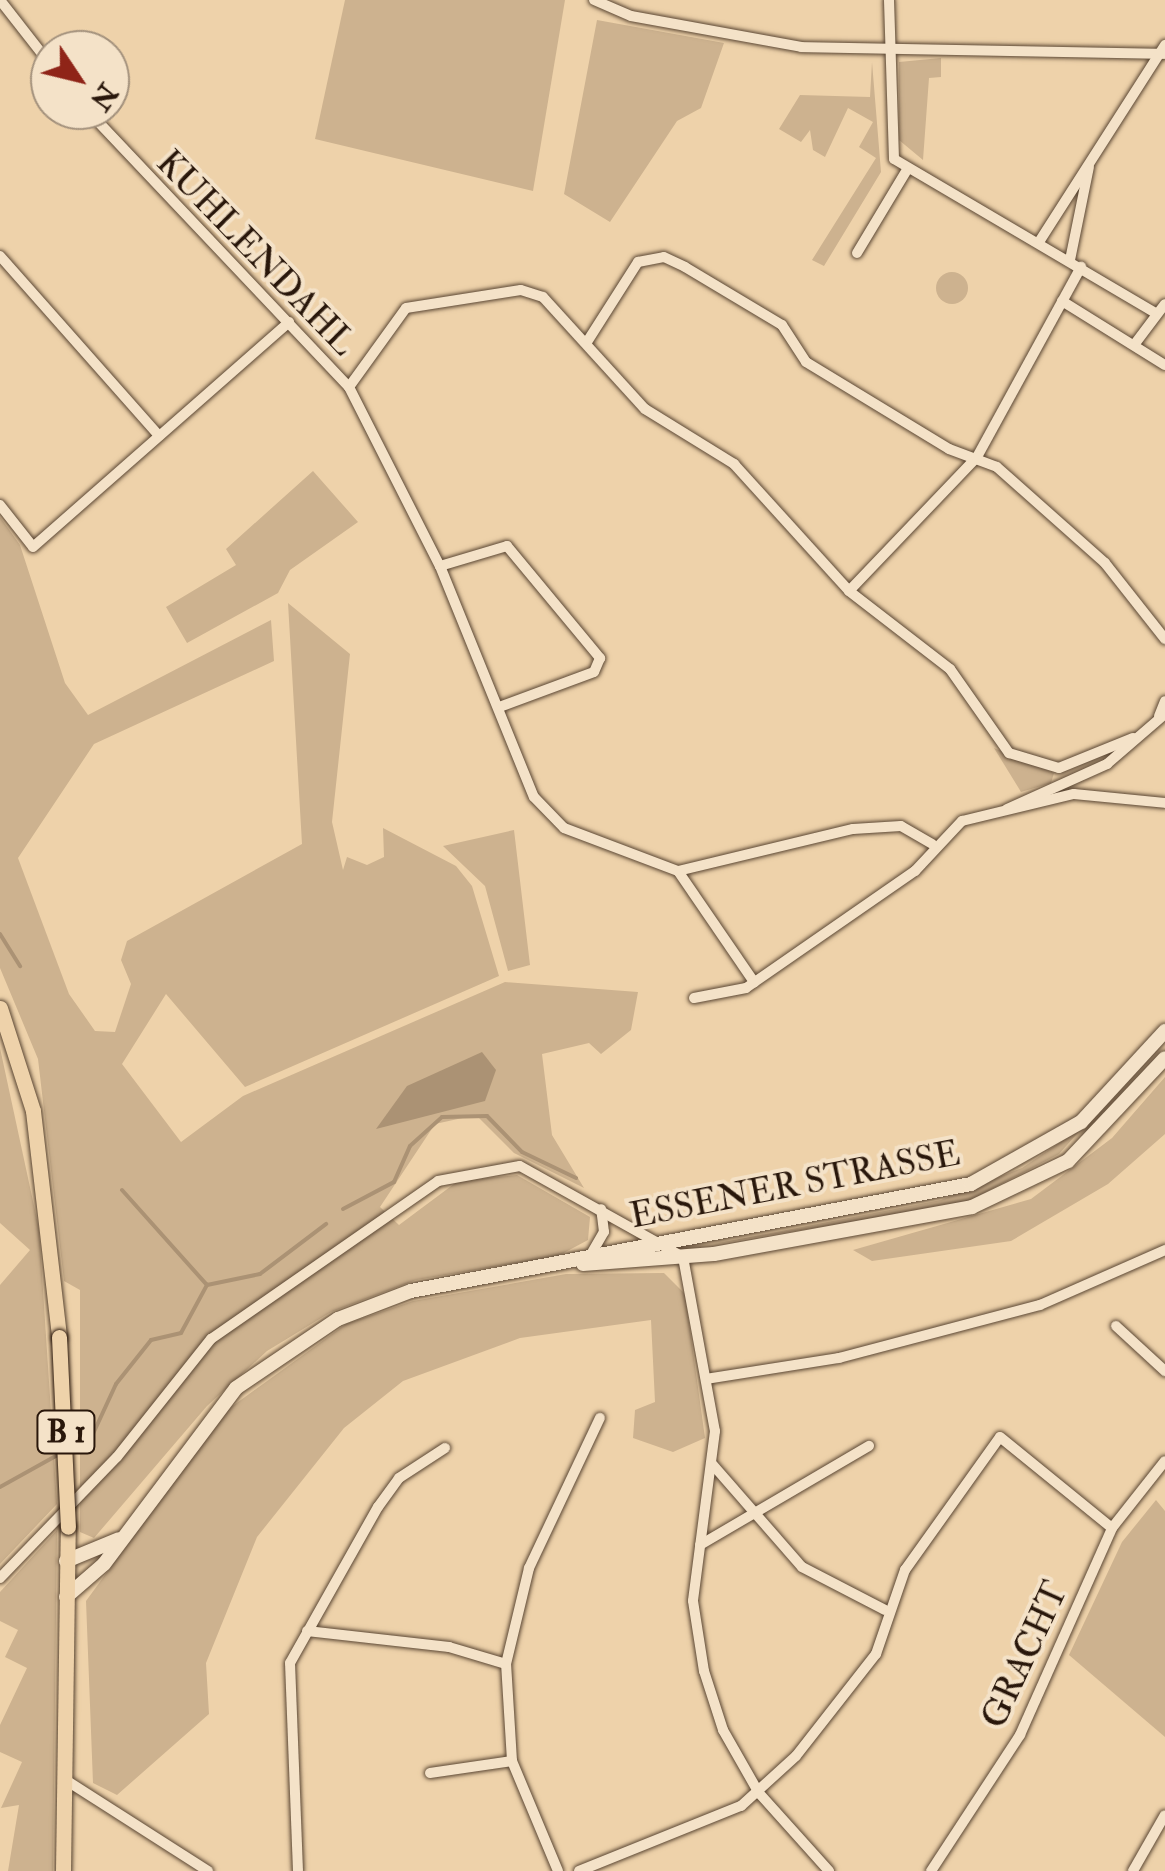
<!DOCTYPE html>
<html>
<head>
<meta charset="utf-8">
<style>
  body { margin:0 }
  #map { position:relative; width:1165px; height:1871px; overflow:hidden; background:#eed2aa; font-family:"IM FELL Double Pica",serif }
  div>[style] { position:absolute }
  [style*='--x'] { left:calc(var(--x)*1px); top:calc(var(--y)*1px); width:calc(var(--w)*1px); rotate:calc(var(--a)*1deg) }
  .green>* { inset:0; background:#cdb28f }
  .round { border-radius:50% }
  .water>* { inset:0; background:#ab9274 }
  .stream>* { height:4px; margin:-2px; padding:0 2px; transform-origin:2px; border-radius:2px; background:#ab9274 }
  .roads { filter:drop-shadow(0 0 2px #5a4633) drop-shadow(0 0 2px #5a4633) }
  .minor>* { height:10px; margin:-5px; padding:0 5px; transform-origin:5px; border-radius:5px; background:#f4e2c8 }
  .secondary>* { height:14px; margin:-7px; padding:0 7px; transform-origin:7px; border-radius:7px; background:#f4e2c8 }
  .primary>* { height:15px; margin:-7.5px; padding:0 7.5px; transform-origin:7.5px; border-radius:7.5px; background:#eed2aa }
  .bridges { filter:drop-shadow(0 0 2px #29170b) drop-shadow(0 0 2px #29170b) }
  .primary-bridge>* { height:15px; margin:-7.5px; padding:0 7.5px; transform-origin:7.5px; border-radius:7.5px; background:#eed2aa }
  span { translate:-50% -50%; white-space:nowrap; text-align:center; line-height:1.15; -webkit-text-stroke:8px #f4e2c8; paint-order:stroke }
  .shield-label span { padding:2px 8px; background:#f4e2c8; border:2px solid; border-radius:8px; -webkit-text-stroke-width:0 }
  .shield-label { font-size:32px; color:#29170b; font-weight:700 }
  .street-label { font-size:35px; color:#29170b }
  .north { position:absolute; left:30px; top:30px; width:100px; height:100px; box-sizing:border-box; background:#f4e2c8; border:2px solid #a3917c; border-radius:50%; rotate:125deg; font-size:28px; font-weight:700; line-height:40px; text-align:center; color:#29170b }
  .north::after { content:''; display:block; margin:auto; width:35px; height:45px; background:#8f2418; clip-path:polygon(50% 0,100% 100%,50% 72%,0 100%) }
</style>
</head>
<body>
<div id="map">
  <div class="green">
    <i style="clip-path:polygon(345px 0,565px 0,533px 191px,315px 139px)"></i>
    <i style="clip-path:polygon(597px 20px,724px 43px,701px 108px,677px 121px,610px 222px,564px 194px)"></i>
    <i style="clip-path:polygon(941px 58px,941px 77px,929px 78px,923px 160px,899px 140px,899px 62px)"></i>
    <i style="clip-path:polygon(872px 62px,881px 172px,824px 266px,812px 260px,876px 158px,859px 147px,873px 122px,848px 108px,825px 157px,813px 150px,810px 130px,801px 142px,779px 129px,800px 95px,870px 97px)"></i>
    <i class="round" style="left:936px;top:272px;width:32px;height:32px"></i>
    <i style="clip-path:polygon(313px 471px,358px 522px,290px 570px,278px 593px,187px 643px,166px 607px,236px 565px,226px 549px)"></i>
    <i style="clip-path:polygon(0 517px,20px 545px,65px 683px,88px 715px,271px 620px,274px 661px,94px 744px,18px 858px,69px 994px,95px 1031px,115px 1032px,131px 984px,121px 960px,127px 941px,302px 844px,288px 603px,350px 654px,332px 822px,343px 870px,347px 857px,367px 865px,384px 857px,383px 828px,456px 866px,472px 886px,499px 976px,245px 1087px,166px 994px,122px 1064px,181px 1142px,243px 1096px,505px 982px,638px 992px,631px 1030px,601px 1054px,589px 1043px,542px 1054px,552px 1135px,584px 1188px,514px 1153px,476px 1115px,435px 1124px,380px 1207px,399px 1225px,458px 1181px,517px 1175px,590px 1217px,588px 1240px,558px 1256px,416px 1280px,331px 1312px,267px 1351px,207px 1406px,94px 1538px,80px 1532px,80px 1290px,64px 1281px,38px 1059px,0 968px)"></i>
    <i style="clip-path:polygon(994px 748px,1054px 773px,1051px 783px,1021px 792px)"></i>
    <i style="clip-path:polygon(514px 830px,530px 965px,508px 971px,485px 886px,443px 846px)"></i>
    <i style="clip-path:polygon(0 1048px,39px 1229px,57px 1504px,0 1564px,0 1285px,30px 1250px,0 1223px)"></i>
    <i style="clip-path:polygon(1165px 1077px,1165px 1134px,1108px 1184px,1011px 1241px,872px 1261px,853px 1250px,1031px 1199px,1112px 1138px)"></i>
    <i style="clip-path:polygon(1083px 1127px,1059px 1154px,963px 1204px,714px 1244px,941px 1200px,1022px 1168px)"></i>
    <i style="clip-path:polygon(664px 1273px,685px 1294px,705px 1438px,673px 1452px,633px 1438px,635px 1410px,655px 1402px,651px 1320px,520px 1338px,403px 1381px,344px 1428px,257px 1537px,206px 1663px,209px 1714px,117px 1795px,93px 1783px,86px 1601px,223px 1413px,346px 1324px,413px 1301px,566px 1274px)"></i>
    <i style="clip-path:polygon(1156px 1500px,1165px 1511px,1165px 1737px,1069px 1655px,1122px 1542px)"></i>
    <i style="clip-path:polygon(57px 1530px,53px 1871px,8px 1871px,19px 1805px,1px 1808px,22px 1762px,0 1752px,0 1725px,27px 1668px,5px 1657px,18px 1630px,0 1621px,0 1592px)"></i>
  </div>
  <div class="water">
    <i style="clip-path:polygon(482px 1052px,496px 1070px,485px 1101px,376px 1129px,407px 1086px)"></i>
  </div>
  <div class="stream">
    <i style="--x:0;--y:934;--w:38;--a:58"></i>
    <i style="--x:122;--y:1190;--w:127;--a:48.2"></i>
    <i style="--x:343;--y:1209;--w:58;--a:-27.9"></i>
    <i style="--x:394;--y:1182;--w:39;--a:-66"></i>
    <i style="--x:410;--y:1146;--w:43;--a:-42.2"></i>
    <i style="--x:442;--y:1117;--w:45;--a:-1.3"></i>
    <i style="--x:487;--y:1116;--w:50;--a:45.8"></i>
    <i style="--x:522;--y:1152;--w:60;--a:25.7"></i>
    <i style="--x:70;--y:1448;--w:25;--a:-29"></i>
    <i style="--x:92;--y:1436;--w:57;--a:-65.2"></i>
    <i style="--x:116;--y:1384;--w:56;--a:-51.5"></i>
    <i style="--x:151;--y:1340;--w:31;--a:-13"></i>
    <i style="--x:181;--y:1333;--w:55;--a:-61.6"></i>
    <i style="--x:207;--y:1285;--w:54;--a:-11.7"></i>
    <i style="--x:260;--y:1274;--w:83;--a:-37.1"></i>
    <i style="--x:0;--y:1487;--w:70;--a:-29.1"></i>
  </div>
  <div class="roads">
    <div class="minor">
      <i style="--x:0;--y:0;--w:81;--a:52"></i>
      <i style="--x:594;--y:0;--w:40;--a:23.4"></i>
      <i style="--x:631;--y:16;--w:173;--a:10.3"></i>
      <i style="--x:801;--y:47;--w:364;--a:1.1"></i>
      <i style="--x:889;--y:0;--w:159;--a:88.2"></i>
      <i style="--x:894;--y:159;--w:303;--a:30.5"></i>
      <i style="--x:87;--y:110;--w:381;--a:46.6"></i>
      <i style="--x:349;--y:387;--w:201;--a:63.1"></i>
      <i style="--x:440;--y:566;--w:249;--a:67.9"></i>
      <i style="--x:534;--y:797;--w:43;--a:45.9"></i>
      <i style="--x:564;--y:828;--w:122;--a:20.7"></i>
      <i style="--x:678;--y:871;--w:180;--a:-13.5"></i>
      <i style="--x:853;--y:829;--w:48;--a:-3.6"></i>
      <i style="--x:901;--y:826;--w:36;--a:30"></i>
      <i style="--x:1039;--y:242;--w:234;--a:-57.4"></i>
      <i style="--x:857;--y:253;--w:99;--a:-59"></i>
      <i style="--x:0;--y:256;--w:240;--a:48.5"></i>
      <i style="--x:1070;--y:260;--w:95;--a:-78.5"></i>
      <i style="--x:1062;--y:301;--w:121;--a:31.9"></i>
      <i style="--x:587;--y:342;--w:95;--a:-57.5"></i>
      <i style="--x:638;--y:262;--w:26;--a:-11"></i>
      <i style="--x:664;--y:257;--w:23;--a:25"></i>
      <i style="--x:685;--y:267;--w:113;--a:30.9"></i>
      <i style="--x:782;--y:325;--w:44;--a:57"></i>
      <i style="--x:806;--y:362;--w:167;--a:31.3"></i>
      <i style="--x:949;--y:449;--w:51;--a:20.6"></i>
      <i style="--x:997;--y:467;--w:144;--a:41.6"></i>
      <i style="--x:1105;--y:563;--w:97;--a:51.7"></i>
      <i style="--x:1134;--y:345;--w:51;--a:-52.9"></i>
      <i style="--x:349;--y:387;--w:97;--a:-54.2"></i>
      <i style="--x:406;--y:308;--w:116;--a:-8.9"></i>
      <i style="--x:521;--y:290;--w:23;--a:18"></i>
      <i style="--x:543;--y:297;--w:151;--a:47.7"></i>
      <i style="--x:645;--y:409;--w:105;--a:31.7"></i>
      <i style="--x:734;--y:464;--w:171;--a:47.8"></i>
      <i style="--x:849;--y:591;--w:128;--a:37.7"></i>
      <i style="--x:950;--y:669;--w:103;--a:54.9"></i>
      <i style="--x:1009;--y:753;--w:52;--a:16.7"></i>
      <i style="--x:1059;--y:768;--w:80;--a:-22.1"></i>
      <i style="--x:0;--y:505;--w:53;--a:51.8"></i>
      <i style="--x:33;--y:547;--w:341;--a:-41.3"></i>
      <i style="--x:440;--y:566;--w:70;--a:-16.6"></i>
      <i style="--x:507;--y:546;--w:146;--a:50.3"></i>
      <i style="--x:600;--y:658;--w:15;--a:113"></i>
      <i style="--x:594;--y:672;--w:98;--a:159.7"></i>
      <i style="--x:849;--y:591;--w:185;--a:-46.3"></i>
      <i style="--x:977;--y:457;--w:217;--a:-61.3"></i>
      <i style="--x:1159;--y:716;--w:16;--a:-68"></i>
      <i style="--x:1007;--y:809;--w:110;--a:-24.2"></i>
      <i style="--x:1107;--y:764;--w:77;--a:-40.8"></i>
      <i style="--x:678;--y:871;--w:135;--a:55.6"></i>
      <i style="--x:694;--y:998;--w:53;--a:-10.9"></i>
      <i style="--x:746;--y:988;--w:206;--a:-34.7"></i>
      <i style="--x:915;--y:871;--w:69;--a:-46.8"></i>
      <i style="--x:962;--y:821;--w:115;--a:-13.6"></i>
      <i style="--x:1074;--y:794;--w:91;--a:5.6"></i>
      <i style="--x:590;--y:1256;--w:28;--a:-60"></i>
      <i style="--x:604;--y:1232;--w:23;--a:-97"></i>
      <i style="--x:1116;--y:1326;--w:67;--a:42.6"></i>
      <i style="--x:706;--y:1379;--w:135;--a:-9"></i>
      <i style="--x:839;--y:1358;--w:208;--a:-14.8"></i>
      <i style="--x:1040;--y:1305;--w:137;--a:-23.7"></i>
      <i style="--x:713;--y:1465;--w:135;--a:48.9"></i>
      <i style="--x:802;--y:1567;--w:93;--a:27.4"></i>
      <i style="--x:700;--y:1545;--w:196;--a:-30.4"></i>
      <i style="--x:0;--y:1578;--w:168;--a:-46"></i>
      <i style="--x:117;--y:1457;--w:151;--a:-51.5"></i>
      <i style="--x:211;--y:1339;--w:277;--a:-34.8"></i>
      <i style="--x:438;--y:1181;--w:83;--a:-10.4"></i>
      <i style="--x:520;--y:1166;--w:187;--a:29.2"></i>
      <i style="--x:683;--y:1257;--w:177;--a:79.6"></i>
      <i style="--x:715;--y:1431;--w:171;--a:97.4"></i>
      <i style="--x:693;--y:1601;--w:71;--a:81.1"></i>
      <i style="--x:704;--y:1671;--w:62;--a:72.1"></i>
      <i style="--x:723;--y:1730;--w:73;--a:60.3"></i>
      <i style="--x:759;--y:1793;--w:105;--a:48.1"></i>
      <i style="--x:307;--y:1631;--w:143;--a:6.4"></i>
      <i style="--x:449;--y:1647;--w:59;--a:16.6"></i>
      <i style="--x:430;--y:1773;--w:83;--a:-8.3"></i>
      <i style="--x:64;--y:1779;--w:171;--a:32.6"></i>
      <i style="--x:298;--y:1871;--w:208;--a:-92.2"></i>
      <i style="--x:290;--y:1663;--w:179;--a:-60.6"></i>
      <i style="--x:378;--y:1507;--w:36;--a:-54"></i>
      <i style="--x:399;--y:1478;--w:55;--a:-33.1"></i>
      <i style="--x:558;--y:1871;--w:119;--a:-112.7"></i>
      <i style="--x:512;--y:1761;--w:97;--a:-93.5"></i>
      <i style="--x:506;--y:1664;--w:99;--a:-76.5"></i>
      <i style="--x:529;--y:1568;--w:166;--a:-64.7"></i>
      <i style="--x:579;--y:1871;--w:175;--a:-21.9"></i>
      <i style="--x:741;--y:1806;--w:74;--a:-42.3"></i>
      <i style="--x:796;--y:1756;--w:130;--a:-51.9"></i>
      <i style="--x:876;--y:1654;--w:89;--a:-71"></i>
      <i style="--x:905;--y:1570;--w:163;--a:-54.5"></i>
      <i style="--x:1000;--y:1437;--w:144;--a:39.1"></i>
      <i style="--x:931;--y:1871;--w:163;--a:-56.8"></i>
      <i style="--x:1020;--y:1735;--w:227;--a:-66"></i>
      <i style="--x:1112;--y:1528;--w:85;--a:-51.7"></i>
      <i style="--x:1133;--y:1871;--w:64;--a:-60.3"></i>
    </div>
    <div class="secondary">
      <i style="--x:583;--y:1264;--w:131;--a:-4.4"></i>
      <i style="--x:714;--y:1254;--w:262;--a:-10.3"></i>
      <i style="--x:972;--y:1207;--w:106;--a:-25.6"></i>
      <i style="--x:1068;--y:1161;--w:141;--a:-46.7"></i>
      <i style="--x:66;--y:1561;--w:57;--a:-22.5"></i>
      <i style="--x:66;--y:1597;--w:50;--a:-41"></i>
      <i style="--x:104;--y:1564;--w:220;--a:-53.1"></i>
      <i style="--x:236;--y:1388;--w:123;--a:-34.1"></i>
      <i style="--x:338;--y:1319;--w:78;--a:-21"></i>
      <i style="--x:411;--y:1291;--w:570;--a:-10.82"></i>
      <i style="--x:971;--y:1184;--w:126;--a:-29.4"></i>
      <i style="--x:1081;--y:1122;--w:124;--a:-47.3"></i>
    </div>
    <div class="primary">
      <i style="--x:0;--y:1008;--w:108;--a:72.2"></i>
      <i style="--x:33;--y:1111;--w:227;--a:83.4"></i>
      <i style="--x:63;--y:1871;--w:344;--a:-89.2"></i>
    </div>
  </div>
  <div class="bridges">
    <div class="primary-bridge">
      <i style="--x:59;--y:1337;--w:190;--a:87.3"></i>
    </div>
  </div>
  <div class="shield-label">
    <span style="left:66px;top:1432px">B 1</span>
  </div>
  <div class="street-label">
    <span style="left:256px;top:253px;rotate:46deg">KUHLENDAHL</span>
    <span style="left:795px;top:1185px;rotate:-11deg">ESSENER STRASSE</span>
    <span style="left:1025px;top:1655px;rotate:-65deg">GRACHT</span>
  </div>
  <div class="north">N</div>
</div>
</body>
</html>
